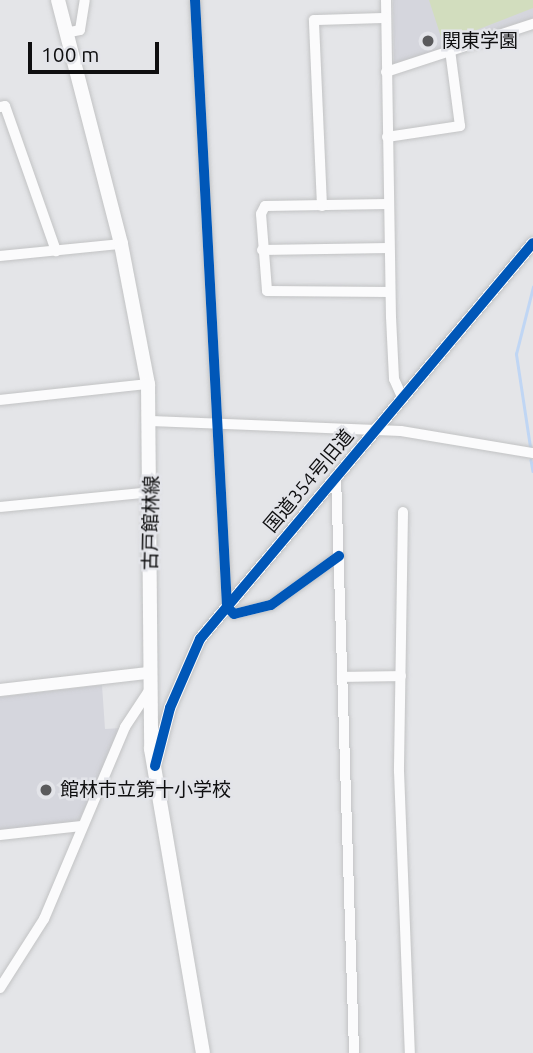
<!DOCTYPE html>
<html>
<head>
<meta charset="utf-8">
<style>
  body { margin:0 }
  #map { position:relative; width:533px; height:1053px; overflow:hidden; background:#e4e5e8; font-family:Ubuntu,"Noto Sans JP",sans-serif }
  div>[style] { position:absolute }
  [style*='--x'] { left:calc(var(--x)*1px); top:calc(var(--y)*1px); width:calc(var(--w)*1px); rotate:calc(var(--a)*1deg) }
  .built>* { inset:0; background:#d5d6dd }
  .green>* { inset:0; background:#d2ddbe }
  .stream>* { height:2.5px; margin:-1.25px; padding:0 1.25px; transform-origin:1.25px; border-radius:1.25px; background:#c0d6f4 }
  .roads { filter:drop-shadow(0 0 2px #c2c3c4) drop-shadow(0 0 2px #c2c3c4) }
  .minor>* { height:10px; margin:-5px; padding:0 5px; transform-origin:5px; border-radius:5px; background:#fbfbfc }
  .tertiary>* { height:12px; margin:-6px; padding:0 6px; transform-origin:6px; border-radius:6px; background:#fbfbfc }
  .secondary>* { height:14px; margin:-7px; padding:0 7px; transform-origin:7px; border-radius:7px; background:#fbfbfc }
  .cycleway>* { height:10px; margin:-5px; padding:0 5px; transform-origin:5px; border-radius:5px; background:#0057b8 }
  .dots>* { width:19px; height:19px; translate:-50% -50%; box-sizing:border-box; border:4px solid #e3e4e9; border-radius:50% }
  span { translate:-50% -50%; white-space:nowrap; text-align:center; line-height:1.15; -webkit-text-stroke:5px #e3e4e9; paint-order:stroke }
  .poi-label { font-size:19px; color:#0f0f10 }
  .left { translate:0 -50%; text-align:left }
  .street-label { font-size:19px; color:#0f0f10 }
  .scale { position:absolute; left:28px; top:42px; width:131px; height:32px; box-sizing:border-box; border:4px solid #0f0f10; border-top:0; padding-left:9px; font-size:21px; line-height:24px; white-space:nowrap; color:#0f0f10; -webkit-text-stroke:5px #e3e4e9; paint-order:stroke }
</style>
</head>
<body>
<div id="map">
  <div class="built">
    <i style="clip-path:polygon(393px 0,533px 0,533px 18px,394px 64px)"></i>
    <i style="clip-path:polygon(102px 685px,105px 729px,121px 728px,78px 823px,0 830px,0 697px)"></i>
  </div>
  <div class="green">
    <i style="clip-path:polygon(429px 0,533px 0,533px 8px,443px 43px)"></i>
  </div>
  <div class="stream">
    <i style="--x:530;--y:447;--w:94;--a:-98.6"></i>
    <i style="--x:516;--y:354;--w:69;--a:-75.8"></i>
    <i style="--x:531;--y:460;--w:11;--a:80"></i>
  </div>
  <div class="roads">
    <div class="minor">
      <i style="--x:195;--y:0;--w:608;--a:86.98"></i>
      <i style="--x:227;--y:607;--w:10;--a:45"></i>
      <i style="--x:234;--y:614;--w:38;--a:-14"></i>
      <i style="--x:271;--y:605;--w:84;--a:-35.8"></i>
      <i style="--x:386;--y:0;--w:317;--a:89.1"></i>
      <i style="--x:391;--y:317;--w:62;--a:87.2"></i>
      <i style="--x:394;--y:379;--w:20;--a:66"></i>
      <i style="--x:70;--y:32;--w:10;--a:-11"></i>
      <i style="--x:80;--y:30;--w:30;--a:-81"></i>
      <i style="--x:386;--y:72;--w:155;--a:-18.1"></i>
      <i style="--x:0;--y:107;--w:5;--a:-11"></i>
      <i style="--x:5;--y:106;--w:154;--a:70.6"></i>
      <i style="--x:387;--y:137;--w:74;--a:-8.6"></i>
      <i style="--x:460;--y:126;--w:77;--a:-97.5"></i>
      <i style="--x:388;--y:204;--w:123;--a:179.1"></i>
      <i style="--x:265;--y:206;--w:9;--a:117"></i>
      <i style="--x:261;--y:214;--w:77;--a:85.5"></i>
      <i style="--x:267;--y:291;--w:123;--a:0.5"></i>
      <i style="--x:322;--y:206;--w:186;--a:-92.5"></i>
      <i style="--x:314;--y:20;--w:72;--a:-1.6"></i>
      <i style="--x:262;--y:250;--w:127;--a:-0.9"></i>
      <i style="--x:0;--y:256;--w:122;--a:-5.7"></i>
      <i style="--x:0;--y:400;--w:149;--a:-6.2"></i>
      <i style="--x:151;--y:421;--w:250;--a:2.3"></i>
      <i style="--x:401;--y:431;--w:134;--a:9.5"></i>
      <i style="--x:336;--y:476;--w:577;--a:88.21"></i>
      <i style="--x:0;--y:507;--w:153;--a:-5.6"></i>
      <i style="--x:403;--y:512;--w:259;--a:90.9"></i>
      <i style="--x:399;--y:771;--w:282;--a:87.8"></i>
      <i style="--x:342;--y:677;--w:59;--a:-1"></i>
      <i style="--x:0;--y:835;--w:82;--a:-6.3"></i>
      <i style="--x:0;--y:988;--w:82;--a:-57.5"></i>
      <i style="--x:44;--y:919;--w:208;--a:-67.1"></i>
      <i style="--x:125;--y:727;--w:42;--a:-56.7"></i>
    </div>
    <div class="tertiary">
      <i style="--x:0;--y:690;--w:149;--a:-6.6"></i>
      <i style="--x:155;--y:766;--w:60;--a:-75.5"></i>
      <i style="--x:170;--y:708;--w:75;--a:-66.5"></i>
      <i style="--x:200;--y:639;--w:517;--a:-49.94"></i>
    </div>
    <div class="secondary">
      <i style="--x:58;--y:0;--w:252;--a:75.5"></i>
      <i style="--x:121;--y:244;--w:143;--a:79.1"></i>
      <i style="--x:148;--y:384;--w:365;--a:89.5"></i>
      <i style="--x:151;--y:749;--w:308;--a:80.3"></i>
    </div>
  </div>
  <div class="cycleway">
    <i style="--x:195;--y:0;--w:608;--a:86.98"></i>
    <i style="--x:227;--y:607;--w:10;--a:45"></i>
    <i style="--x:234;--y:614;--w:38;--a:-14"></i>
    <i style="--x:271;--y:605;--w:84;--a:-35.8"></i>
    <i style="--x:155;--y:766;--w:60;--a:-75.5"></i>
    <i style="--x:170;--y:708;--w:75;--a:-66.5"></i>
    <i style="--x:200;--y:639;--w:517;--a:-49.94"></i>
  </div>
  <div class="dots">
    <i style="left:428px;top:41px;background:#5a5a5c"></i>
    <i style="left:46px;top:790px;background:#5a5a5c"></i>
  </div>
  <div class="poi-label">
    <span class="left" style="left:442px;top:41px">関東学園</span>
    <span class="left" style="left:60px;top:790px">館林市立第十小学校</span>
  </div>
  <div class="street-label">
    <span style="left:309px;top:481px;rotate:-50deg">国道354号旧道</span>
    <span style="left:151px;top:523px;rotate:-89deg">古戸館林線</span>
  </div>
  <div class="scale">100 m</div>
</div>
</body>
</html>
